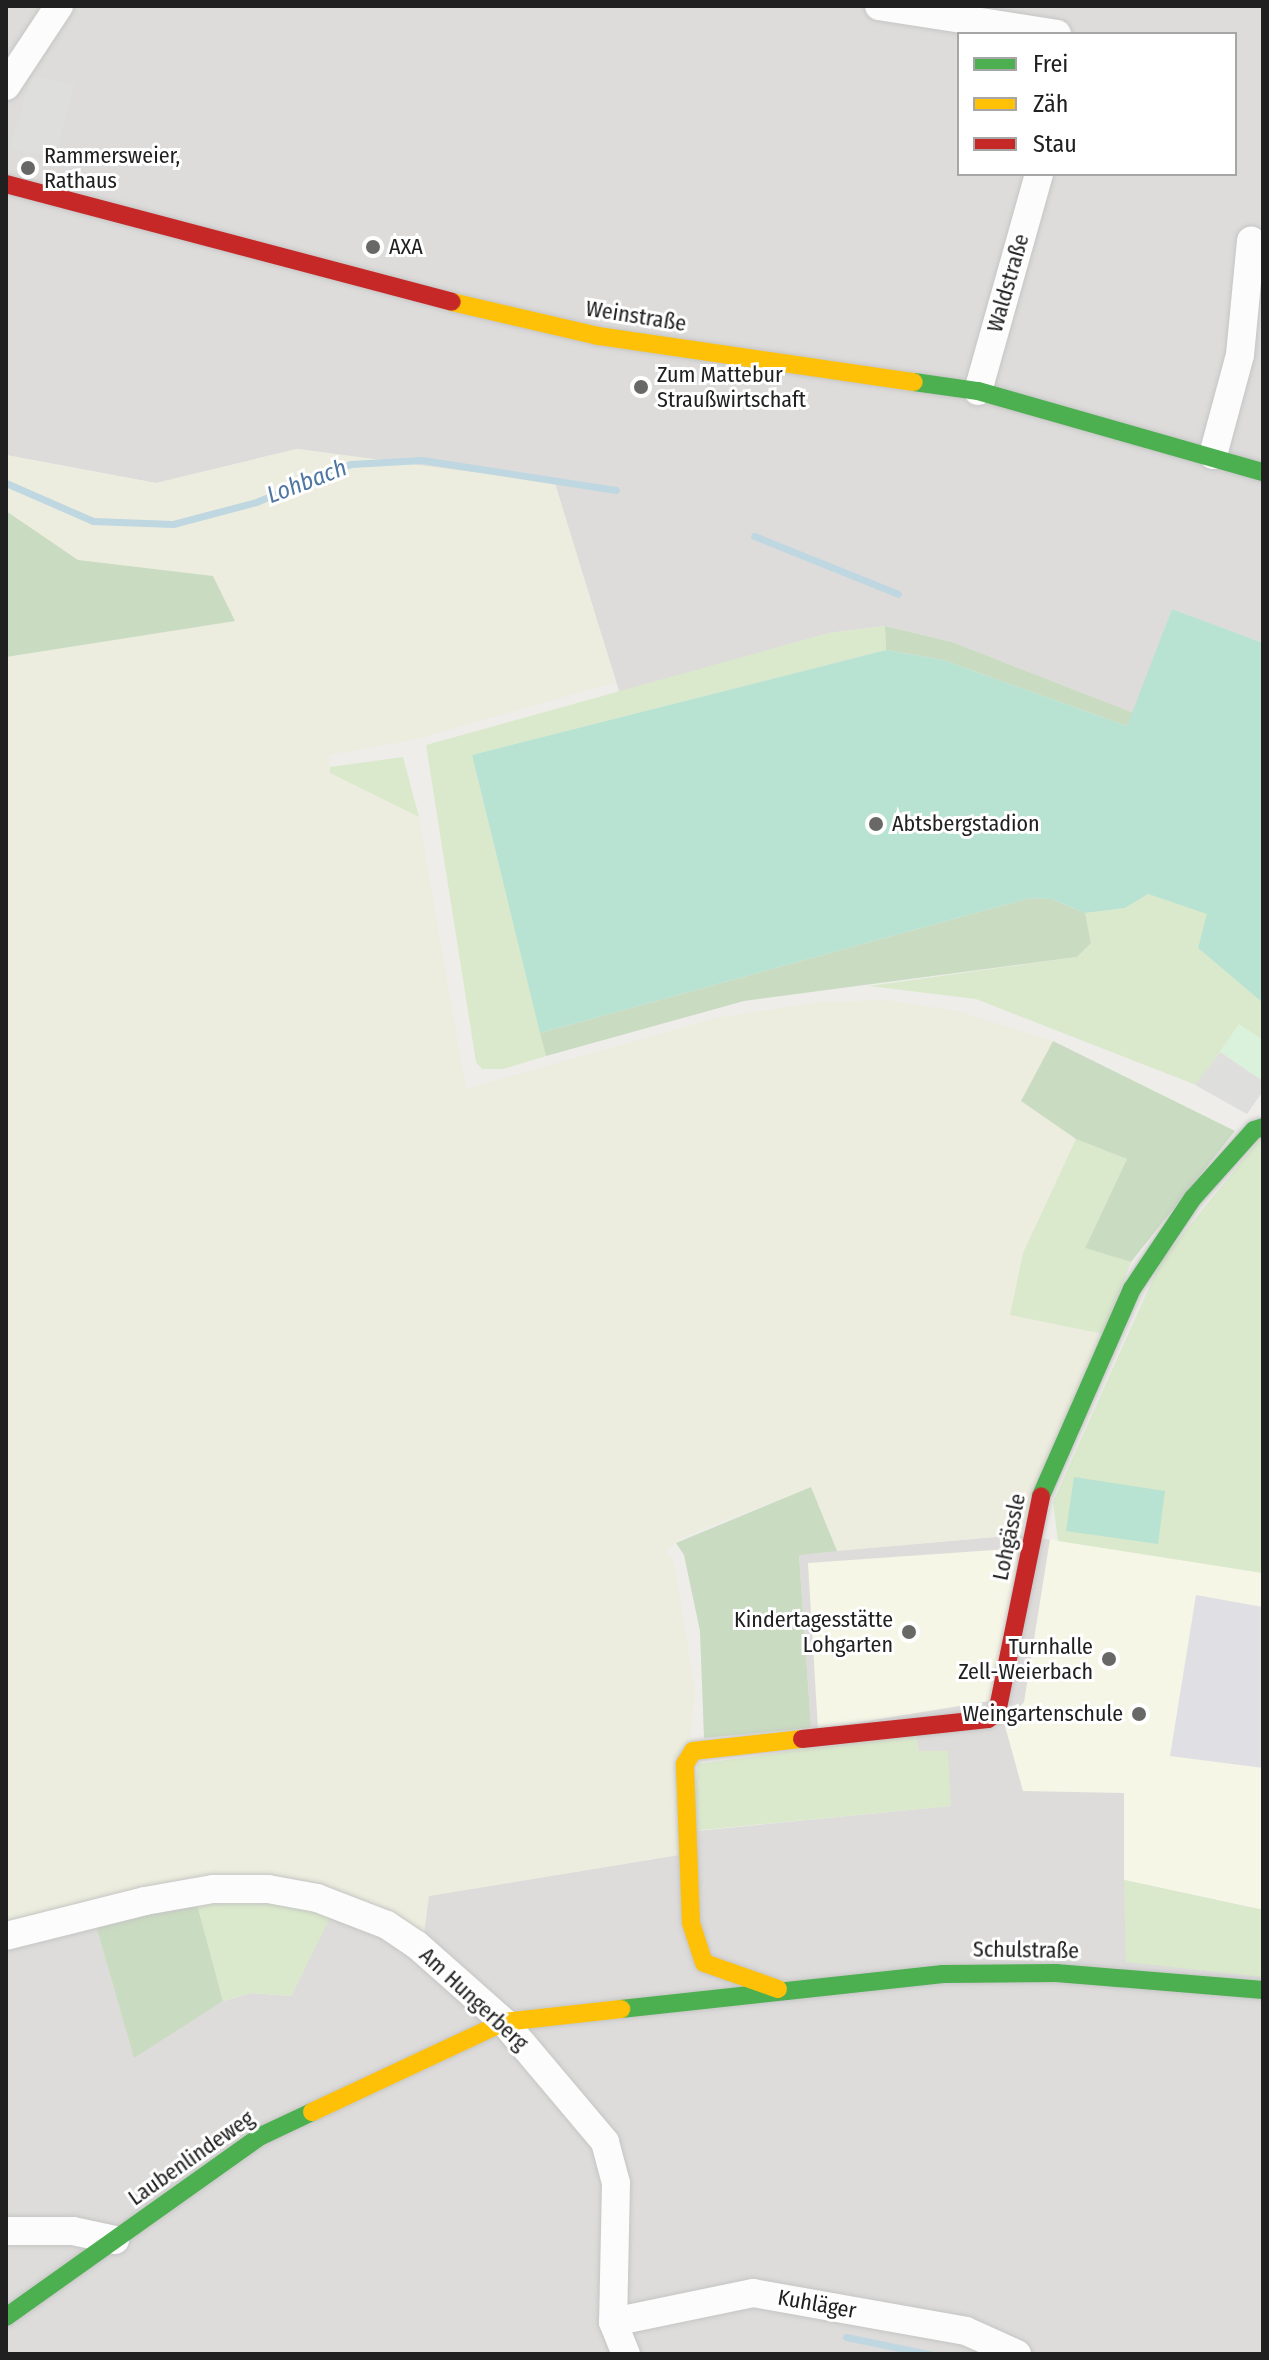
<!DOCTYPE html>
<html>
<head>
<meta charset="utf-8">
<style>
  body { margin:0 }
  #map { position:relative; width:1269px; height:2360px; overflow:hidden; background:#eeedea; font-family:"Fira Sans Condensed",sans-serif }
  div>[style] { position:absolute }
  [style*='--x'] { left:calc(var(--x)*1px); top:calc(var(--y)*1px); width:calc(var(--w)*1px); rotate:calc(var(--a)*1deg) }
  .residential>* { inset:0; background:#dddcdb }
  .education>* { inset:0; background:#f6f6e7 }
  .farmland>* { inset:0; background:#ecedde }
  .grass>* { inset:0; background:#dae9cb }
  .forest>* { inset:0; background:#c9dbc1 }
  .park>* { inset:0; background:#daf2db }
  .pitch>* { inset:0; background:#b8e2d2 }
  .parking>* { inset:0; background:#dededc }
  .plaza>* { inset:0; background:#e0e0e4 }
  .stream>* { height:7px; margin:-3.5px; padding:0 3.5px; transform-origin:3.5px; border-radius:3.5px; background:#bfd7e0 }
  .roads { filter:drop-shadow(0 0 2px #c5c5c4) drop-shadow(0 0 2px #c5c5c4) }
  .street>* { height:28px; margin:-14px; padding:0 14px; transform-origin:14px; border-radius:14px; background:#fcfcfc }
  .fast>* { height:18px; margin:-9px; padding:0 9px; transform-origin:9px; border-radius:9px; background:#4caf50 }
  .slow>* { height:18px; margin:-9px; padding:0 9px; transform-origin:9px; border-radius:9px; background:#ffc107 }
  .jam>* { height:18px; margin:-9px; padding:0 9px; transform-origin:9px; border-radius:9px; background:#c62828 }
  .dots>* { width:22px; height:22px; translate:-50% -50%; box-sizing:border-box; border:4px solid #fff; border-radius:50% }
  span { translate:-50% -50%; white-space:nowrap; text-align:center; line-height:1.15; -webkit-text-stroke:6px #fff; paint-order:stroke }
  .poi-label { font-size:22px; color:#202020 }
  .left { translate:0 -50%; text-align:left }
  .right { translate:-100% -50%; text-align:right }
  .street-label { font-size:22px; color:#202020 }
  .water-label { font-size:24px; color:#4f76a2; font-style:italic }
  .frame { position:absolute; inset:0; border:8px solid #202020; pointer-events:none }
  .legend { position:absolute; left:957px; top:32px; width:280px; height:144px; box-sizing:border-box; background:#fff; border:2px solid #a6a6a6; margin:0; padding:10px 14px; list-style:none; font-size:24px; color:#202020 }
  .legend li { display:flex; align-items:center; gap:16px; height:40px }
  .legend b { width:40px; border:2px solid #a6a6a6 }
</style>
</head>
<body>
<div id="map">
  <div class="residential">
    <i style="clip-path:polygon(evenodd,6px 6px,1263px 6px,1263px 643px,1172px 609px,1134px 713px,952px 642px,885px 626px,829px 633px,620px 694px,554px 483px,297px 449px,156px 483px,6px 455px,6px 6px,959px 34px,1235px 34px,1235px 174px,959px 174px,959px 34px)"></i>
    <i style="clip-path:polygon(1019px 1535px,1263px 1573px,1263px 2354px,6px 2354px,6px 1943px,94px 1919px,134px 2057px,223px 2001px,251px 1993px,291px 1996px,338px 1900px,423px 1941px,428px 1896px,678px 1855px,677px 1833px,950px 1806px,919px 1752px,812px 1744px,799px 1554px)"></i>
  </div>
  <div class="education">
    <i style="clip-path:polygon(1050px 1539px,1263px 1573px,1263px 1910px,1124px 1880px,1124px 1793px,1023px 1791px,1005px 1726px,1024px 1702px)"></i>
    <i style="clip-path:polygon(1008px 1549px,1018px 1553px,996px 1700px,818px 1729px,808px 1563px)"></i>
  </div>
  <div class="farmland">
    <i style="clip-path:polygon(297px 449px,555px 483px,616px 682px,412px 740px,329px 755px,330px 773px,419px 817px,466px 1089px,716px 1018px,820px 1002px,885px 1000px,957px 1011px,1053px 1041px,1021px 1101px,1076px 1139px,1023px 1253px,1104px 1334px,1019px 1535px,837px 1551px,810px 1487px,683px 1537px,666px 1551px,674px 1562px,695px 1691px,679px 1855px,429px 1896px,423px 1942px,312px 1891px,6px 1930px,6px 657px,235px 621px,213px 576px,77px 560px,6px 511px,6px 455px,156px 483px)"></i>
  </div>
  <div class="grass">
    <i style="clip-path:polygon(885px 626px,886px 650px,472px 755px,546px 1056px,503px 1069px,482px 1069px,476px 1062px,426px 745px,829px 633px)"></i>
    <i style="clip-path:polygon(403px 757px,419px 817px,330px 773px,330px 767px)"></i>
    <i style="clip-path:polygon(1148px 894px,1208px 914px,1198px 948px,1263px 1003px,1263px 1040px,1239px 1025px,1196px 1085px,976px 999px,869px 986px,1077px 957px,1091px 943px,1085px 913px,1125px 908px)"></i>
    <i style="clip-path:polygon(1263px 1135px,1263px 1573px,1058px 1541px,1053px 1502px,1161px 1261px)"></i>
    <i style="clip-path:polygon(1076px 1139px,1127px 1159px,1085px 1248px,1131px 1262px,1104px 1334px,1010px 1315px,1023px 1253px)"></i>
    <i style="clip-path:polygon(916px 1734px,919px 1751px,948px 1751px,951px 1806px,691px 1831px,698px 1764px)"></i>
    <i style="clip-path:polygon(1124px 1880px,1263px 1910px,1263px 1977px,1126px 1962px)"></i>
    <i style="clip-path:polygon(229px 1894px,334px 1910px,291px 1996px,251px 1993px,223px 2001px,195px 1897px)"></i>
  </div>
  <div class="forest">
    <i style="clip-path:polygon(6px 511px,78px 560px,213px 576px,235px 621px,6px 657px)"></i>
    <i style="clip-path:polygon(885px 626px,952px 642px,1134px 713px,1127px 726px,943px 660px,886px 650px)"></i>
    <i style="clip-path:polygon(1030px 898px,1052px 899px,1085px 913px,1091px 943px,1077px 957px,744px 1001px,546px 1056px,540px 1033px)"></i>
    <i style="clip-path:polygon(1053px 1041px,1235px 1131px,1131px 1262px,1085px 1248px,1127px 1159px,1076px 1139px,1021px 1101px)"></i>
    <i style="clip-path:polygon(811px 1487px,837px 1551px,799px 1555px,811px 1728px,704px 1738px,700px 1631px,684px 1555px,676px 1543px)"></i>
    <i style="clip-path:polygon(195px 1897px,223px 2001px,134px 2058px,94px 1919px)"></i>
  </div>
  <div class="park">
    <i style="clip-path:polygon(1239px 1024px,1263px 1040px,1263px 1081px,1220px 1052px)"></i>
  </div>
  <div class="pitch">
    <i style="clip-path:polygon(1172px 609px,1263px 643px,1263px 1003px,1198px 948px,1207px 914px,1148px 894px,1125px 908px,1085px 913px,1052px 899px,1030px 898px,540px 1033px,472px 755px,886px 650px,943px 660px,1127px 726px)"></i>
    <i style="clip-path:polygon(1074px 1477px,1165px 1491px,1158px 1544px,1066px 1531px)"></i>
  </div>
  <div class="parking">
    <i style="clip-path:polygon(32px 76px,74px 84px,55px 157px,9px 148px)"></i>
    <i style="clip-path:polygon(1220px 1052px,1263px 1081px,1263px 1091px,1247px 1114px,1195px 1085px)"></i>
  </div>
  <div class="plaza">
    <i style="clip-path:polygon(1196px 1595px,1263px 1607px,1263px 1768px,1170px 1756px)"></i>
  </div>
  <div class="stream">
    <i style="--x:6;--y:483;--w:95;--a:23.6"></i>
    <i style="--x:93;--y:521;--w:80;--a:2.1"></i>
    <i style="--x:173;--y:524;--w:86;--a:-14.8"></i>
    <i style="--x:256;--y:502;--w:102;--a:-21.8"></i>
    <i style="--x:351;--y:464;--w:71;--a:-3.2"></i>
    <i style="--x:422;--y:460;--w:196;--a:8.8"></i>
    <i style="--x:754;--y:536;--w:155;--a:21.9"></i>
    <i style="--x:846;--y:2337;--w:85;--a:11.6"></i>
  </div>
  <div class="roads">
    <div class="street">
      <i style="--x:879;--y:6;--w:180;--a:8.9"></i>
      <i style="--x:6;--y:86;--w:96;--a:-56.5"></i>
      <i style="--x:978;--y:391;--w:225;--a:-74.3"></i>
      <i style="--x:1213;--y:455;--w:104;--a:-74.9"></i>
      <i style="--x:1240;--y:355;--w:115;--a:-84.5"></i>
      <i style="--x:6;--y:1936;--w:143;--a:-14.1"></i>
      <i style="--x:145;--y:1901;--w:69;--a:-10"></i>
      <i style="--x:213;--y:1889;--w:55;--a:0"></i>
      <i style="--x:268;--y:1889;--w:50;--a:10.4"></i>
      <i style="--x:317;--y:1898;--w:75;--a:21.1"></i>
      <i style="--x:387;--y:1925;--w:36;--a:34"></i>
      <i style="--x:417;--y:1945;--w:116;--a:41.5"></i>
      <i style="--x:504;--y:2022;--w:157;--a:49.9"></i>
      <i style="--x:605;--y:2142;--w:42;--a:75"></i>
      <i style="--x:616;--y:2183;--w:139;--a:91.2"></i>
      <i style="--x:613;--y:2322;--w:35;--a:68"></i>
      <i style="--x:6;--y:2231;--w:67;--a:0"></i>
      <i style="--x:73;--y:2231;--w:43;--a:12.1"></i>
      <i style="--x:613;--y:2322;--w:143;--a:-11.7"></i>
      <i style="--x:753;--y:2293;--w:216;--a:10.1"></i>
      <i style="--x:966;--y:2331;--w:56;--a:24.3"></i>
    </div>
    <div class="fast">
      <i style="--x:914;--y:382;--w:65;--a:8"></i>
      <i style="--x:978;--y:391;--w:296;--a:15.9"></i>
      <i style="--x:1041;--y:1496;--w:226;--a:-66.3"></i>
      <i style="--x:1132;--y:1289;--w:110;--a:-56.2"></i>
      <i style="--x:1193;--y:1198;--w:91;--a:-48.1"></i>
      <i style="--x:1254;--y:1130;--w:9;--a:-18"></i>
      <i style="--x:621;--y:2009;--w:324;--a:-6.2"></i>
      <i style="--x:943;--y:1974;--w:113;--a:-0.5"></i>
      <i style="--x:1056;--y:1973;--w:208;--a:4.7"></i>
      <i style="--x:6;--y:2317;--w:313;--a:-35.4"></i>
      <i style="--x:261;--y:2136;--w:56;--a:-25.2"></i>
    </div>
    <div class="slow">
      <i style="--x:452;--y:302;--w:150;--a:13.1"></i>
      <i style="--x:598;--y:336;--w:319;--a:8.3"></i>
      <i style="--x:778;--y:1989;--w:78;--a:-160.6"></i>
      <i style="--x:704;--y:1963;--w:42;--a:-108"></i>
      <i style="--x:691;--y:1923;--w:159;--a:-92.2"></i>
      <i style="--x:685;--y:1764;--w:15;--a:-58"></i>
      <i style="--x:693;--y:1751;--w:110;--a:-6.3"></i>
      <i style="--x:312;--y:2112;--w:212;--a:-25.1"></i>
      <i style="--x:504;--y:2022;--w:118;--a:-6.3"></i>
    </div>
    <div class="jam">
      <i style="--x:6;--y:184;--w:461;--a:14.8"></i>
      <i style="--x:802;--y:1739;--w:187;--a:-6.1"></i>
      <i style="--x:988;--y:1719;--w:11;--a:-34"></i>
      <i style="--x:997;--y:1713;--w:221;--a:-78.5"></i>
    </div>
  </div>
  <div class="dots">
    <i style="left:28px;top:168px;background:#686867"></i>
    <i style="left:373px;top:247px;background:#686867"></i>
    <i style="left:641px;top:387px;background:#686867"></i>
    <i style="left:876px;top:824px;background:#686867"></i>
    <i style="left:909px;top:1632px;background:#686867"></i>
    <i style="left:1109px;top:1659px;background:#686867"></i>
    <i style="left:1139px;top:1714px;background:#686867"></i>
  </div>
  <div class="poi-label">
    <span class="left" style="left:44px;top:168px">Rammersweier,<br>Rathaus</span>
    <span class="left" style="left:389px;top:247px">AXA</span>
    <span class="left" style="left:657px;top:387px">Zum Mattebur<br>Straußwirtschaft</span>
    <span class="left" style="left:892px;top:824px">Abtsbergstadion</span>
    <span class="right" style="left:893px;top:1632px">Kindertagesstätte<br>Lohgarten</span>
    <span class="right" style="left:1093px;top:1659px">Turnhalle<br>Zell-Weierbach</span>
    <span class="right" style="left:1123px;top:1714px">Weingartenschule</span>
  </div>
  <div class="street-label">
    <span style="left:1008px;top:283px;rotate:-74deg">Waldstraße</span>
    <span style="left:636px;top:316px;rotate:9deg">Weinstraße</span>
    <span style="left:1009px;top:1537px;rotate:-78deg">Lohgässle</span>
    <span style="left:1026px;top:1950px;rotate:1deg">Schulstraße</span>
    <span style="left:474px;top:1999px;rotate:43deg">Am Hungerberg</span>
    <span style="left:191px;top:2158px;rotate:-35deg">Laubenlindeweg</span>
    <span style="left:817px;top:2304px;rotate:10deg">Kuhläger</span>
  </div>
  <div class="water-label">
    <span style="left:307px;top:482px;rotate:-21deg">Lohbach</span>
  </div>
  <div class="frame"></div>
  <ul class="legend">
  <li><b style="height:10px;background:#4caf50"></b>Frei</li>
  <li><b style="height:10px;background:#ffc107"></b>Zäh</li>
  <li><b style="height:10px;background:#c62828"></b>Stau</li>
  </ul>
</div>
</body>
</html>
